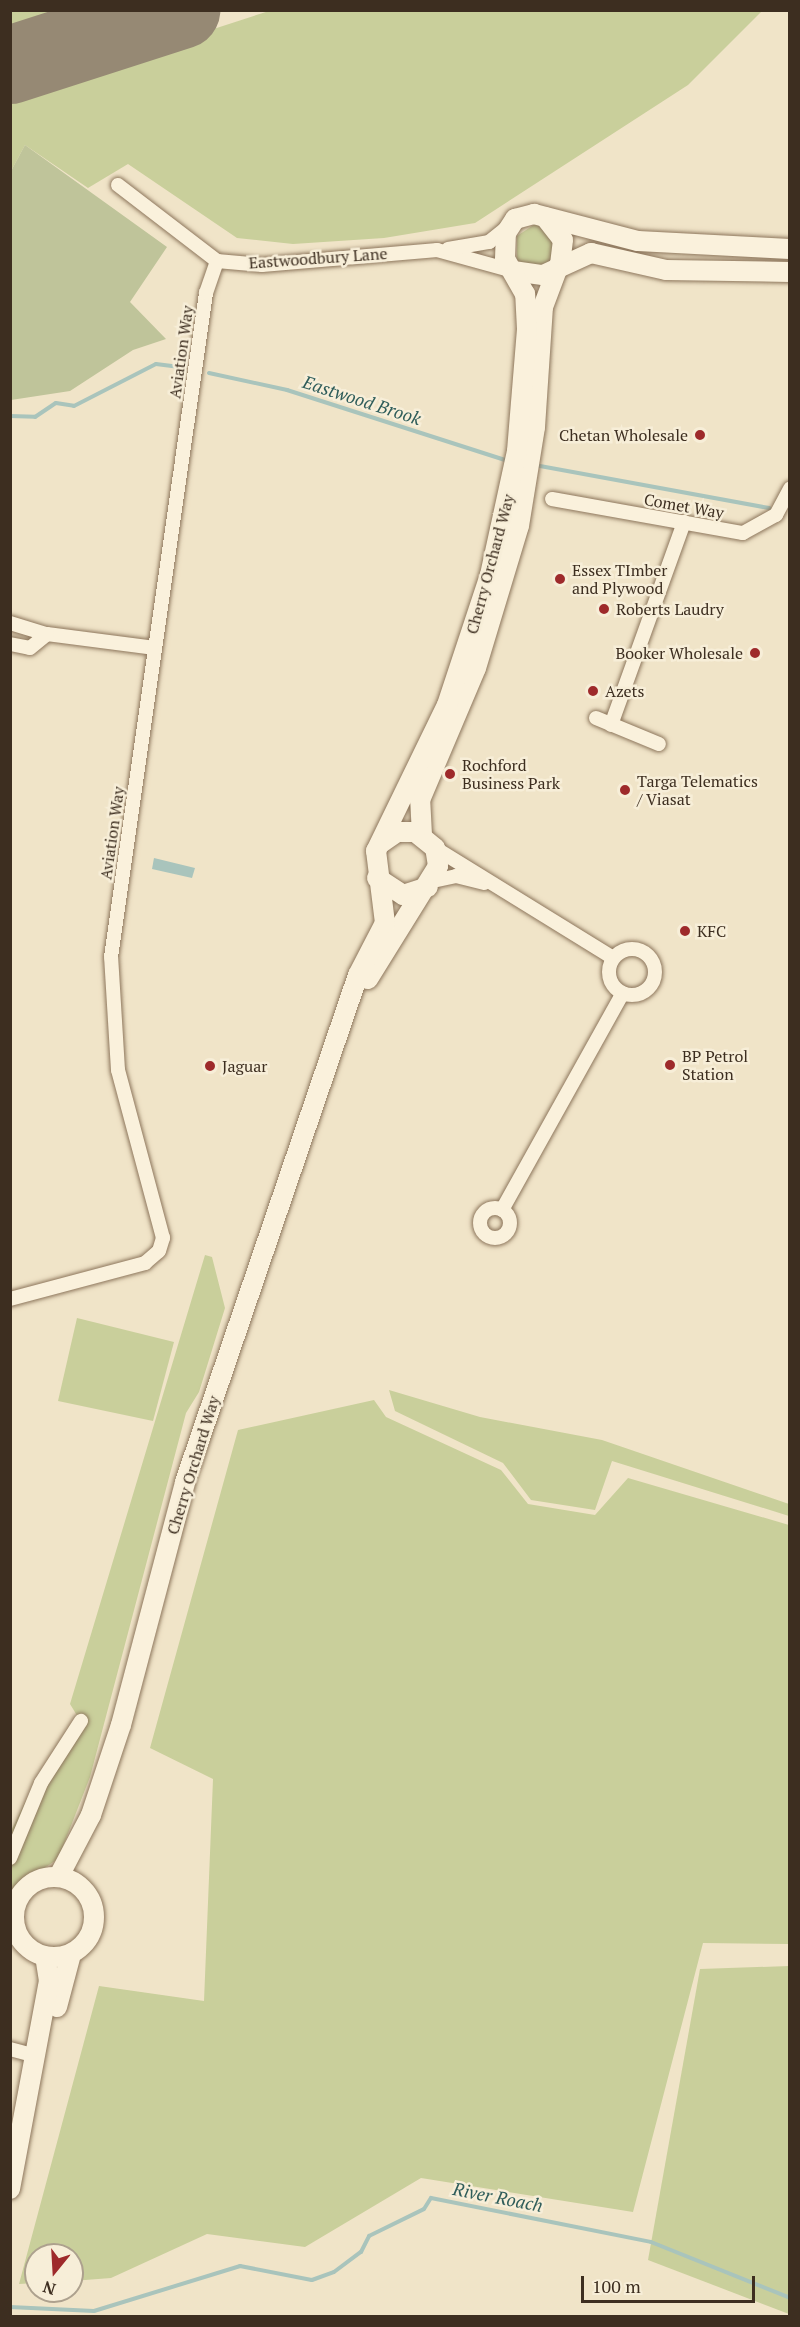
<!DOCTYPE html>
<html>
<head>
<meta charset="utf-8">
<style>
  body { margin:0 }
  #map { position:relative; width:800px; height:2327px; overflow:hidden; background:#f0e4c8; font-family:"PT Serif",serif }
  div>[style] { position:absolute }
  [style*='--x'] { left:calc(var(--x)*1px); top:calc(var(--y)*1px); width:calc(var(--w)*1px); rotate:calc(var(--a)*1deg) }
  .green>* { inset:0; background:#c9cf9b }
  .cemetery>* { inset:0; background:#bfc49a }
  .water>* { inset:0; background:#a9c4bc }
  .stream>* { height:4px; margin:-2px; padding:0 2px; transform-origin:2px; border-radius:2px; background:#a9c4bc }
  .runway>* { height:78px; margin:-39px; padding:0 39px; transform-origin:39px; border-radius:39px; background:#968974 }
  .roads { filter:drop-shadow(0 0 2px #8d765c) drop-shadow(0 0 2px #8d765c) }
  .minor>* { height:14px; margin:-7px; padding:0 7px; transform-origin:7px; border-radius:7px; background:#faf1dc }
  .minor>.ring { margin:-7px; padding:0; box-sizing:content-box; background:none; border:14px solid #faf1dc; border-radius:50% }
  .tertiary>* { height:18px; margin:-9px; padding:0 9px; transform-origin:9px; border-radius:9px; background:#faf1dc }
  .secondary>* { height:20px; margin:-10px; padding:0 10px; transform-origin:10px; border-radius:10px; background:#faf1dc }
  .secondary>.ring { margin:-10px; padding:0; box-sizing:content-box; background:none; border:20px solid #faf1dc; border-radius:50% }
  .dots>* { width:16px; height:16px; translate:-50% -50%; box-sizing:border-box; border:3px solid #f7eed8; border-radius:50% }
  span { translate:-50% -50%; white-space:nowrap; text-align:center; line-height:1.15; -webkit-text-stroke:5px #f7eed8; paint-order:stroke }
  .street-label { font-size:16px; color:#3d2e20 }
  .poi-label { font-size:16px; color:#3d2e20 }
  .right { translate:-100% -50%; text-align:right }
  .left { translate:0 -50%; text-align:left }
  .water-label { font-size:18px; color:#2f5d5a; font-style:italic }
  .frame { position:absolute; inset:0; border:12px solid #3d2e20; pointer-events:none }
  .north { position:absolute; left:24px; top:2243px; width:60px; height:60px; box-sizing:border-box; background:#f7eed8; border:2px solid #ada18e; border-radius:50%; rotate:198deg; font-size:16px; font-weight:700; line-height:24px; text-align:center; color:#3d2e20 }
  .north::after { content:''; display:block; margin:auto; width:21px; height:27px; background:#9e2a2b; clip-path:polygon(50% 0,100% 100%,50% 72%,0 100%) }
  .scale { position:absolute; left:581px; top:2276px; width:174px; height:27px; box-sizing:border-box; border:3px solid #3d2e20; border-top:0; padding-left:8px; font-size:18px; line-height:21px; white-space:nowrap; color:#3d2e20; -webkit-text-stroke:4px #f7eed8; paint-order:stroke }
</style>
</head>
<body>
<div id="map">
  <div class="green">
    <i style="clip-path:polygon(11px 10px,70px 10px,70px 11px,11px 29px)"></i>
    <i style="clip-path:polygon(269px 11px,762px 11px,688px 85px,475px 223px,384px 238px,293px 244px,237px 238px,128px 164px,88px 188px,25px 145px,11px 171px,10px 95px)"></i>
    <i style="clip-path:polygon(535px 224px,556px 233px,550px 267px,521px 265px,517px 259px,517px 236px)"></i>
    <i style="clip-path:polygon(205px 1255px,212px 1257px,225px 1308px,199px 1392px,186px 1413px,90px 1777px,58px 1859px,11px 1890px,10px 1833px,32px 1788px,84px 1727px,70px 1704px)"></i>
    <i style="clip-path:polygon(77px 1318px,174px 1342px,153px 1421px,58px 1401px)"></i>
    <i style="clip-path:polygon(389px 1390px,480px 1417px,602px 1440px,789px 1504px,789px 1516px,612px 1461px,595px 1510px,531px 1500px,503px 1463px,395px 1411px)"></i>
    <i style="clip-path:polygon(374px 1400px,386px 1417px,501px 1470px,528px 1504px,595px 1515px,628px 1478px,789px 1525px,789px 1944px,703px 1943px,633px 2212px,421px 2178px,305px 2247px,207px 2234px,111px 2278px,72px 2281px,72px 2255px,36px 2255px,36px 2283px,19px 2284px,99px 1986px,204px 2001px,213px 1779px,150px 1748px,238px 1430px)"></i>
    <i style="clip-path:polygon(789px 1966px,790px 1966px,789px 2314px,648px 2260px,700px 1969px)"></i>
  </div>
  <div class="cemetery">
    <i style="clip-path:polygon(25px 145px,167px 247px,130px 302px,166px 339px,133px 350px,70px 391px,11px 400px,11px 171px)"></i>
  </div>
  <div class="water">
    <i style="clip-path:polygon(154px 858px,195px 868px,192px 878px,152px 869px)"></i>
  </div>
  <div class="stream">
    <i style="--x:209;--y:373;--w:80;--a:12.3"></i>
    <i style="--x:287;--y:390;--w:229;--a:17.8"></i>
    <i style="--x:10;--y:416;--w:25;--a:2"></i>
    <i style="--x:35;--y:417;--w:25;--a:-34"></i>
    <i style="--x:56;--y:403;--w:18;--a:9"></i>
    <i style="--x:74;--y:406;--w:92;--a:-27.1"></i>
    <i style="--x:156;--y:364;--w:24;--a:7"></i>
    <i style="--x:540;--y:466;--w:233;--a:10.4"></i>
    <i style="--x:10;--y:2307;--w:84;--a:2.7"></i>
    <i style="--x:94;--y:2311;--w:153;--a:-17.1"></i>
    <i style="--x:240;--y:2266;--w:73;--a:11"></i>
    <i style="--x:312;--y:2280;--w:23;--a:-20"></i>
    <i style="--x:334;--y:2272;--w:34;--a:-37"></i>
    <i style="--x:361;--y:2252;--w:18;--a:-63"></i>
    <i style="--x:369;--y:2236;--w:61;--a:-26.1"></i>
    <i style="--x:424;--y:2209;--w:13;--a:-58"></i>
    <i style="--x:431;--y:2198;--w:224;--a:11.3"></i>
    <i style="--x:651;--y:2242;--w:150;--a:21.9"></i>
  </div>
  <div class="runway">
    <i style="--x:10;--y:65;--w:180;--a:-17.8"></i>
  </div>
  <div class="roads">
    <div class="minor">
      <i style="--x:118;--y:185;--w:125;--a:37.5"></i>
      <i style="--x:217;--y:261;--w:45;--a:5.1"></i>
      <i style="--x:262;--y:265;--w:176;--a:-4.9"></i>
      <i style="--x:437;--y:250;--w:79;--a:15.4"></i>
      <i style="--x:448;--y:249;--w:42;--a:-9.7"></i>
      <i style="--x:489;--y:242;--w:26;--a:-39"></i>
      <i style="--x:552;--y:499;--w:194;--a:10.1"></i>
      <i style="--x:743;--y:533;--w:38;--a:-29"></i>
      <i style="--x:776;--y:515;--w:30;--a:-62"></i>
      <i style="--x:10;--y:623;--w:39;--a:17"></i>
      <i style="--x:47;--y:634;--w:109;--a:7.4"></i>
      <i style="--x:10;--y:644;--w:20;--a:11"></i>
      <i style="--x:30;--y:648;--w:22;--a:-39"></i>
      <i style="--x:596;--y:718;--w:68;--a:22.4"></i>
      <i style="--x:611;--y:725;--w:216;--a:-70.2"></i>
      <i style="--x:435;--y:848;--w:209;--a:31.7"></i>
      <i style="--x:433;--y:881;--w:24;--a:-12"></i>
      <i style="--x:456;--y:876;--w:29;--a:14"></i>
      <i class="ring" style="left:609px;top:949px;width:32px;height:32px"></i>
      <i class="ring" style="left:480px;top:1208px;width:16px;height:16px"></i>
      <i style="--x:502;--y:1210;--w:248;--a:-60.9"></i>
      <i style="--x:10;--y:1299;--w:140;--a:-14.9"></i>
      <i style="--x:145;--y:1263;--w:18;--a:-41"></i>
      <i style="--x:159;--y:1251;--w:14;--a:-73"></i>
      <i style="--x:163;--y:1238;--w:174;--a:-105"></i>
      <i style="--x:118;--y:1070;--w:113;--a:-93.5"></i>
      <i style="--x:111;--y:957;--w:671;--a:-81.86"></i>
      <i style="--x:206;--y:293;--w:34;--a:-71"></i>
      <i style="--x:10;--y:1858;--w:81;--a:-67.5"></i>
      <i style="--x:41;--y:1783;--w:74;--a:-57.2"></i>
      <i style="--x:10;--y:2049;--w:27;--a:15"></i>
    </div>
    <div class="tertiary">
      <i style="--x:10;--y:1909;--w:5;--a:22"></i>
    </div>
    <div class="secondary">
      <i style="--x:545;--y:217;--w:29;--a:52"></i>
      <i style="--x:563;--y:240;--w:25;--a:97"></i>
      <i style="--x:513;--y:271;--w:30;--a:8"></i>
      <i style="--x:543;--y:275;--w:53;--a:-24.6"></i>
      <i style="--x:591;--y:253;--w:77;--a:12.8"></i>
      <i style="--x:666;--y:270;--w:124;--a:0.9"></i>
      <i style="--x:422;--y:835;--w:35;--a:-93"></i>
      <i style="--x:420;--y:800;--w:143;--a:-67"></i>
      <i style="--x:476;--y:668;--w:148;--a:-73.2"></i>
      <i style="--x:519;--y:526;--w:100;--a:-80.8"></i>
      <i style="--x:535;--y:427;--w:120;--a:-86.2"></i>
      <i style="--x:543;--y:307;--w:43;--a:-69.4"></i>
      <i style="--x:377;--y:878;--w:31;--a:33"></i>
      <i style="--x:403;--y:895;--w:26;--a:-18"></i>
      <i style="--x:368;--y:979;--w:133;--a:-58.2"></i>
      <i style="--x:438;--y:866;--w:18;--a:-99"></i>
      <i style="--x:435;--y:848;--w:26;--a:-141"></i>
      <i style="--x:415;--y:832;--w:18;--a:180"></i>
      <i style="--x:397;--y:832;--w:19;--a:145"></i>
      <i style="--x:59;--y:1876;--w:69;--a:-62.3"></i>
      <i style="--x:91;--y:1815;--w:95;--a:-71.6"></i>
      <i style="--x:121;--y:1725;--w:251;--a:-75.2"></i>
      <i style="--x:185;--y:1482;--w:536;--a:-71.16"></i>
      <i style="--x:358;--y:975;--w:59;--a:-62.6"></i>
      <i style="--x:385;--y:923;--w:73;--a:-97.1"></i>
      <i style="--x:376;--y:851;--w:162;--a:-64.1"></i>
      <i style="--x:447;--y:705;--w:137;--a:-71.7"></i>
      <i style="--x:490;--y:575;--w:127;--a:-77.7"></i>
      <i style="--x:517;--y:451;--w:122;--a:-85.3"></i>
      <i style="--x:527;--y:329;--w:35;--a:-93"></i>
      <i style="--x:525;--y:294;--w:40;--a:-119.7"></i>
      <i style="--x:505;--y:259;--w:26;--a:-88"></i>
      <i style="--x:506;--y:233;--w:17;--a:-57"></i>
      <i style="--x:515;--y:219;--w:20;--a:-15"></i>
      <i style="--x:534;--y:214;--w:107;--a:14.6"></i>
      <i style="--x:638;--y:241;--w:152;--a:3"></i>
      <i class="ring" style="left:14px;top:1877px;width:60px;height:60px"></i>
      <i style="--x:57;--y:2007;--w:55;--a:-75.2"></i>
      <i style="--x:10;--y:2189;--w:212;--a:-79.4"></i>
      <i style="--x:49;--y:1981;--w:25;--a:-99"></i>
    </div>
  </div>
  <div class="dots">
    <i style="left:700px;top:435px;background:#9e2a2b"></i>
    <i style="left:560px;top:579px;background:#9e2a2b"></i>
    <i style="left:604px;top:609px;background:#9e2a2b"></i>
    <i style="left:755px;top:653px;background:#9e2a2b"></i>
    <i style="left:593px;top:691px;background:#9e2a2b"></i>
    <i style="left:450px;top:774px;background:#9e2a2b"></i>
    <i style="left:625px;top:790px;background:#9e2a2b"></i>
    <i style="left:685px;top:931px;background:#9e2a2b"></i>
    <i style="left:670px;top:1065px;background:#9e2a2b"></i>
    <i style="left:210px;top:1066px;background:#9e2a2b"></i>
  </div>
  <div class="street-label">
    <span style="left:318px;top:258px;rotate:-4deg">Eastwoodbury Lane</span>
    <span style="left:181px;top:352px;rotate:-82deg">Aviation Way</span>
    <span style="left:684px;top:506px;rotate:10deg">Comet Way</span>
    <span style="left:490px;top:564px;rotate:-75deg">Cherry Orchard Way</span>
    <span style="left:112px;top:833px;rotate:-82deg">Aviation Way</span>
    <span style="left:193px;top:1465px;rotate:-73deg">Cherry Orchard Way</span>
  </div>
  <div class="poi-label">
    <span class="right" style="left:688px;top:435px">Chetan Wholesale</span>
    <span class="left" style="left:572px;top:579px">Essex TImber<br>and Plywood</span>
    <span class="left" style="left:616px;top:609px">Roberts Laudry</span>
    <span class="right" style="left:743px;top:653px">Booker Wholesale</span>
    <span class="left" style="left:605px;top:691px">Azets</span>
    <span class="left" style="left:462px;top:774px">Rochford<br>Business Park</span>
    <span class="left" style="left:637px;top:790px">Targa Telematics<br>/ Viasat</span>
    <span class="left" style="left:697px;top:931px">KFC</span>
    <span class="left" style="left:682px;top:1065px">BP Petrol<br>Station</span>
    <span class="left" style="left:222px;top:1066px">Jaguar</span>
  </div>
  <div class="water-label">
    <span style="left:362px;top:400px;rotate:18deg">Eastwood Brook</span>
    <span style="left:498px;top:2197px;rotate:11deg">River Roach</span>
  </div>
  <div class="frame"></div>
  <div class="north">N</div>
  <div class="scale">100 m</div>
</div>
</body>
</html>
